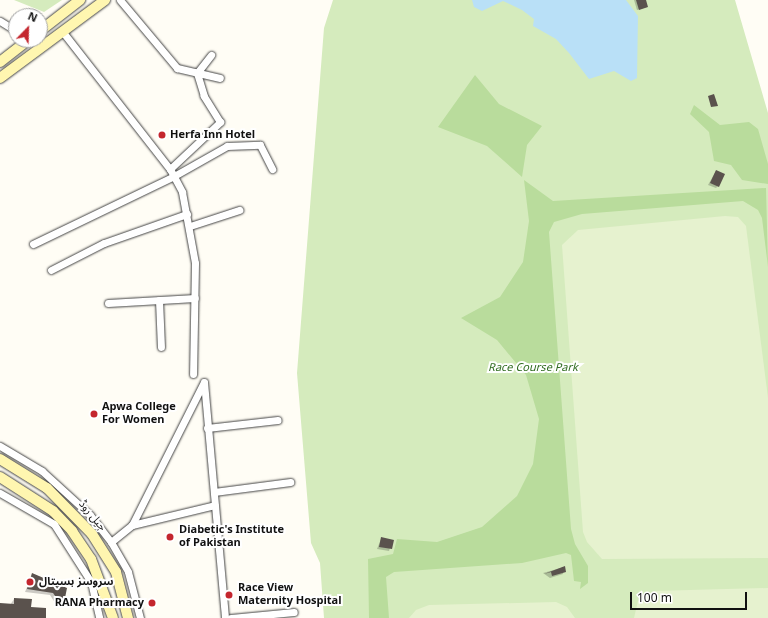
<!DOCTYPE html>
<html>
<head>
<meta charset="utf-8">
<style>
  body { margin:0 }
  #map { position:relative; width:768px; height:618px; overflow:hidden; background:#fffdf5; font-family:Georgia,"Noto Sans Arabic",serif }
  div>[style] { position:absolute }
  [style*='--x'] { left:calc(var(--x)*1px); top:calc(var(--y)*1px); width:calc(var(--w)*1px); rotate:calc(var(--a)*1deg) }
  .green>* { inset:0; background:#d5ebbd }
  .forest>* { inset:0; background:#b9dc9c }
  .pitch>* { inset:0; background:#e6f2cf }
  .water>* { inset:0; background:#b9e0f7 }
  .shadow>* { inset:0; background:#0003 }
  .building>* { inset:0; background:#5a524d }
  .roads { filter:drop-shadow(0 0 1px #444) drop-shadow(0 0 1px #444) }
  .street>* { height:7px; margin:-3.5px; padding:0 3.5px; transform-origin:3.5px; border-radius:3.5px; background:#fff }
  .secondary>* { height:10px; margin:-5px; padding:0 5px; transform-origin:5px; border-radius:5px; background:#fff6b0 }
  .dots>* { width:11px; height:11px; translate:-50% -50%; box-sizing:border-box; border:2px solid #fff; border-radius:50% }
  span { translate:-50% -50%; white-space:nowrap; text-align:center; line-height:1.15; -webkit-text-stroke:4px #fff; paint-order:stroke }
  .poi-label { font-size:11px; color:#111; font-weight:700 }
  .left { translate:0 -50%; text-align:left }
  .right { translate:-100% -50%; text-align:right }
  .park-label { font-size:11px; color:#2f6b1f; font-style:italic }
  .street-label { font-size:11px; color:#111 }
  .north { position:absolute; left:8px; top:8px; width:40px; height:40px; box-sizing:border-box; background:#fff; border:1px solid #a0a0a0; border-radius:50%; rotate:23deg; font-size:11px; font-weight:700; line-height:16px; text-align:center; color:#111 }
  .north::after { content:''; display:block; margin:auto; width:14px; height:18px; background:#c4262e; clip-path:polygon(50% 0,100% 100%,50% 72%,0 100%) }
  .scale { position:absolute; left:630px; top:592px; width:117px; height:18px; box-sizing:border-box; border:2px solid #111; border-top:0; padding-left:5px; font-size:12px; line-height:14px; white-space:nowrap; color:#111; -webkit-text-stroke:3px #fff; paint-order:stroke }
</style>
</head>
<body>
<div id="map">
  <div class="green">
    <i style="clip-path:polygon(14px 0,62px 0,44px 12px)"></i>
    <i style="clip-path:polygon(333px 0,735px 0,768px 113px,768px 618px,324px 618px,320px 563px,311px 543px,297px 373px,324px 28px)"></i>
  </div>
  <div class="forest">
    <i style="clip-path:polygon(475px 75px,499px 104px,542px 126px,527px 145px,522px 177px,487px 146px,438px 127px)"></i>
    <i style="clip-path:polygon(694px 105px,720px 125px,749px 122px,758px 129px,768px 164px,768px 184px,742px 180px,731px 165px,714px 161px,709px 132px,690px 114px)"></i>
    <i style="clip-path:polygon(524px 180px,553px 201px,766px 188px,768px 267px,762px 218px,758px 210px,743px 201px,582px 214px,554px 222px,549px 232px,571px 529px,575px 544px,588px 566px,588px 583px,580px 589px,581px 582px,574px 581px,571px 555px,566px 553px,522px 563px,394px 572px,386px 577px,389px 618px,369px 618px,368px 559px,393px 554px,397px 539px,437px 542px,482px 527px,517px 496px,533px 464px,539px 419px,526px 375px,497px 340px,461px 318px,500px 297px,523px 262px,529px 221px)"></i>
  </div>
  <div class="pitch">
    <i style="clip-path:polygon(725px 216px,738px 217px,746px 226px,768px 398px,768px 558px,602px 559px,587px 542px,583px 532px,562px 245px,578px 230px)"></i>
    <i style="clip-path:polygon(768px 588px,768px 618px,634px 618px,638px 601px,653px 591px)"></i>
    <i style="clip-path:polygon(556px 602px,567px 607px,575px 618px,409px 618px,416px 610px,429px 605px)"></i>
  </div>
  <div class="water">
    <i style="clip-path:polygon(472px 0,626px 0,638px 16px,637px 78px,631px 81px,614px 71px,589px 79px,569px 53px,556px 39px,533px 26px,534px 19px,522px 10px,503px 1px,482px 11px,474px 7px)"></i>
  </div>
  <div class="shadow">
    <i style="clip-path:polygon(634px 0,645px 0,647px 7px,637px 10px)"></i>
    <i style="clip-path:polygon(716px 171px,718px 186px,716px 188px,708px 185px)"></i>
    <i style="clip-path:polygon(381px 539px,392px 541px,389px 551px,377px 549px)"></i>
    <i style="clip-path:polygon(564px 567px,563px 574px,550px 578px,543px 573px)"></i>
    <i style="clip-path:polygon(32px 575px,64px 602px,57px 606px,50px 595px,25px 592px)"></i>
    <i style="clip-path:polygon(14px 599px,30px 607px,45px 618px,0 618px,0 604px,10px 605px)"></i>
  </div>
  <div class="building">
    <i style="clip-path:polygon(636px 0,646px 0,648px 7px,639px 10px)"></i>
    <i style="clip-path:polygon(714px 94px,718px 106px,711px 107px,708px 96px)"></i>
    <i style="clip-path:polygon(716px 170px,725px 174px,719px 187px,710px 183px)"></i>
    <i style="clip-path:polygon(381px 537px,394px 540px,392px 549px,379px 547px)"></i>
    <i style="clip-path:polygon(565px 566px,566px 572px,552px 576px,551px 572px,544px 574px)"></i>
    <i style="clip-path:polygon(32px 573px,67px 588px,64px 603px,60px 603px,53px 593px,27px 589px)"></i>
    <i style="clip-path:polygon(14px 598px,32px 599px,31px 607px,46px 608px,46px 618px,0 618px,0 603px,14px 604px)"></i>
  </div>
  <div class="roads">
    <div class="street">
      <i style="--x:120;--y:0;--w:89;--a:50"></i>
      <i style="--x:177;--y:68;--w:44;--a:13.1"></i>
      <i style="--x:0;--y:21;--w:19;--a:32"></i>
      <i style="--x:62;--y:31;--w:175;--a:52"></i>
      <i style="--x:170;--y:169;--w:26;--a:62"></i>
      <i style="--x:182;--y:192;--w:72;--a:79.6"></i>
      <i style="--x:195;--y:263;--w:111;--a:91"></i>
      <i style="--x:170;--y:169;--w:69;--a:-43.2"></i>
      <i style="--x:220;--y:122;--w:31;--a:-122"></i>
      <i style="--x:204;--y:96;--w:24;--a:-107"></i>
      <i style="--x:197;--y:73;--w:23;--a:-52"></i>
      <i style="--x:190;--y:226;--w:52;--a:-18.1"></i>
      <i style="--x:33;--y:244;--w:157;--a:-25.7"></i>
      <i style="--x:174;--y:176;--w:61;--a:-29.5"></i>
      <i style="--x:227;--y:146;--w:33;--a:-2"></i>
      <i style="--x:260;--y:145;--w:27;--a:63"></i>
      <i style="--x:51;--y:270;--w:59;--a:-27"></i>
      <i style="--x:104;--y:243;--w:88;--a:-19.3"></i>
      <i style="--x:159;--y:300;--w:47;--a:87.6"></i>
      <i style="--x:108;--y:303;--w:87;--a:-3.3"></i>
      <i style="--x:204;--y:382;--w:237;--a:84.9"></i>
      <i style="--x:207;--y:428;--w:71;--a:-6.4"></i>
      <i style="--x:0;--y:446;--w:49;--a:30.8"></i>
      <i style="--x:42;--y:471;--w:65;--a:42.5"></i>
      <i style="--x:90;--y:515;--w:34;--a:52"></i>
      <i style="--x:111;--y:542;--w:34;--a:60"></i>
      <i style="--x:128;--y:572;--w:48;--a:75.4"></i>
      <i style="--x:214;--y:492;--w:77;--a:-7.5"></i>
      <i style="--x:0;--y:493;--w:62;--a:29.9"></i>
      <i style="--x:54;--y:524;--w:69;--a:57.5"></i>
      <i style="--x:91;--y:582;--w:37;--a:77"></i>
      <i style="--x:132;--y:525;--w:85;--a:-13.5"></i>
      <i style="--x:111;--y:542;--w:27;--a:-39"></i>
      <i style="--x:132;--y:525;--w:160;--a:-63.3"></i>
      <i style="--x:231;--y:618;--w:63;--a:-5.4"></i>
    </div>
    <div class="secondary">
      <i style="--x:40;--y:31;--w:51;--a:-37.8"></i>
      <i style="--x:0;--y:62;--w:36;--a:-38"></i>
      <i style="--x:0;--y:78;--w:131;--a:-36.6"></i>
      <i style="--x:0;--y:459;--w:55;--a:31.7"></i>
      <i style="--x:47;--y:488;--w:64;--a:45.6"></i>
      <i style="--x:92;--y:534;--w:45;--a:57.7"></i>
      <i style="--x:116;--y:572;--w:48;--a:75.4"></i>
      <i style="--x:0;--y:477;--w:63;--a:32.7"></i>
      <i style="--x:53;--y:511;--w:28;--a:46"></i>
      <i style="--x:72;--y:531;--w:34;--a:56"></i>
      <i style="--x:91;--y:559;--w:63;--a:69.6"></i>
    </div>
  </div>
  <div class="dots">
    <i style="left:162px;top:135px;background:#c4262e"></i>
    <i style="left:94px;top:414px;background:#c4262e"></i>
    <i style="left:170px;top:537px;background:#c4262e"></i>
    <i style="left:30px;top:582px;background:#c4262e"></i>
    <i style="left:229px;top:595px;background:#c4262e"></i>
    <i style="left:152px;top:603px;background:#c4262e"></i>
  </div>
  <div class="poi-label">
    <span class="left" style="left:170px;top:135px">Herfa Inn Hotel</span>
    <span class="left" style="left:102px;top:414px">Apwa College<br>For Women</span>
    <span class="left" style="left:179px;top:537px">Diabetic's Institute<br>of Pakistan</span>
    <span class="left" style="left:39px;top:582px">سروسز ہسپتال</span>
    <span class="left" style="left:238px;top:595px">Race View<br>Maternity Hospital</span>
    <span class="right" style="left:144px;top:603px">RANA Pharmacy</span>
  </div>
  <div class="park-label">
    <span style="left:533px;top:368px">Race Course Park</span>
  </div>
  <div class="street-label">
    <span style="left:92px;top:516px;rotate:50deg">جیل روڈ</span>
  </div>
  <div class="north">N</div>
  <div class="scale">100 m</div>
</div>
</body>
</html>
